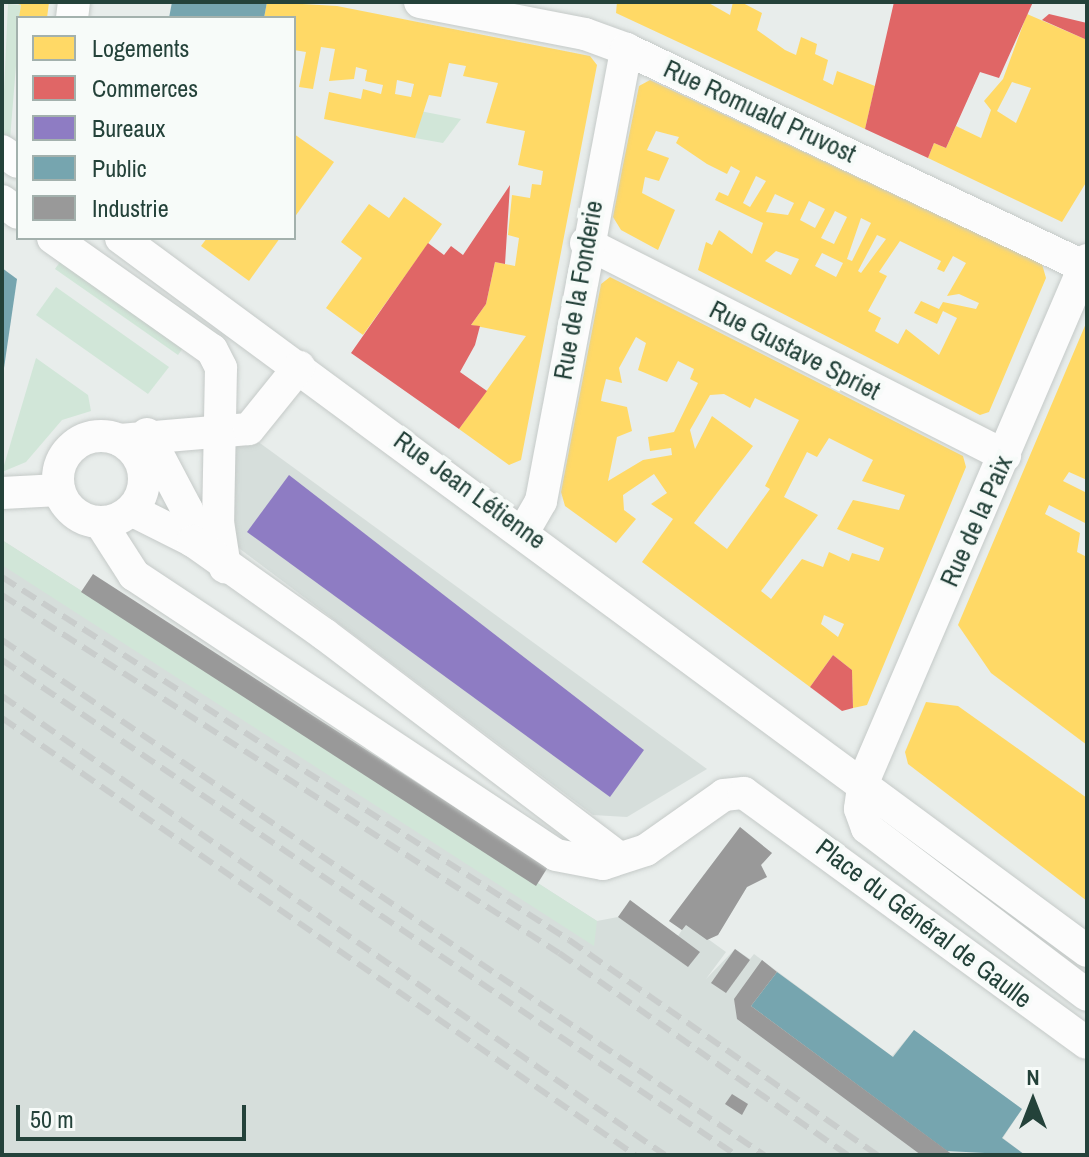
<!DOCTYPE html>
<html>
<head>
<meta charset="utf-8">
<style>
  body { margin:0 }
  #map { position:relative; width:1089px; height:1157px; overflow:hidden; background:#e8edeb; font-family:"Archivo Narrow",sans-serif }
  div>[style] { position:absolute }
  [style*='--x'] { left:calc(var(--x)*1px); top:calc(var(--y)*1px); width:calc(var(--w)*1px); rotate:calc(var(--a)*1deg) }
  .built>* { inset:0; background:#d6dedb }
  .green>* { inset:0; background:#d1e6d8 }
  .homes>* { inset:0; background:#ffd966 }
  .shops>* { inset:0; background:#e06666 }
  .offices>* { inset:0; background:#8e7cc3 }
  .public>* { inset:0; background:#76a5af }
  .industry>* { inset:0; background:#999 }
  .roads { filter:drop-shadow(0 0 2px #c5cac8) drop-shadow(0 0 2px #c5cac8) }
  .minor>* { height:32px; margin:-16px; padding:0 16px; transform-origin:16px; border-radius:16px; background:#fcfcfc }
  .minor>.ring { margin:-16px; padding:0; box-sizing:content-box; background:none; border:32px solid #fcfcfc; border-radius:50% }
  .rail>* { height:6px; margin-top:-3px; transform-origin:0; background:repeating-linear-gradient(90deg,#c9cdcc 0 16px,transparent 0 24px) }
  span { translate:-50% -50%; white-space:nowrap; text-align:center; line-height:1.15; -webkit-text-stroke:8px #f7fbf9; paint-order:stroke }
  .street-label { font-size:26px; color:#24423a }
  .frame { position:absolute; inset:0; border:4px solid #24423a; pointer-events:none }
  .legend { position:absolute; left:16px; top:16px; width:280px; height:224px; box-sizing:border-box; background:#f7fbf9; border:2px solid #a3b1ad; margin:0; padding:10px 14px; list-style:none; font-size:24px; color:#24423a }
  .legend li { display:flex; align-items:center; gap:16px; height:40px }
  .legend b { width:40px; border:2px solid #a3b1ad }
  .north { position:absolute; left:993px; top:1061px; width:80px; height:80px; -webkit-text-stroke:6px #f7fbf9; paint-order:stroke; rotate:0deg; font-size:22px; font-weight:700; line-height:32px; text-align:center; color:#24423a }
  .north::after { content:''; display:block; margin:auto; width:28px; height:36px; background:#24423a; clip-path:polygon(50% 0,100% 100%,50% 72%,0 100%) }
  .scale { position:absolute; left:16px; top:1105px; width:230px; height:36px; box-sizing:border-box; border:4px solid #24423a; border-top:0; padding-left:10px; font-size:24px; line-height:28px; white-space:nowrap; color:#24423a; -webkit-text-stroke:6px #f7fbf9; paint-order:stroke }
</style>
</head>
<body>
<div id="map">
  <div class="built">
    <i style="clip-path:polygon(231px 422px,707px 769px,627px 817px,593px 815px,236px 546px)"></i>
    <i style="clip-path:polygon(2px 540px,597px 921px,618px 917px,630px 900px,678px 936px,682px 930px,669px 921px,740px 827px,772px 853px,761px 865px,767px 877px,747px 887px,718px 935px,708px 939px,726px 952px,706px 979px,735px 949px,750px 959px,754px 954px,892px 1056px,914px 1030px,1022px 1109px,1003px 1138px,1025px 1155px,2px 1155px)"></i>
  </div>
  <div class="green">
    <i style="clip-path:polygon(8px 4px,21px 5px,10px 139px,2px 134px)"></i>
    <i style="clip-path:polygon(420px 111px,461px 119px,443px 143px,415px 138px)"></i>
    <i style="clip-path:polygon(62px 259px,185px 345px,178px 355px,55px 269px)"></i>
    <i style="clip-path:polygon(56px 287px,169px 367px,148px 394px,36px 315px)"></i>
    <i style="clip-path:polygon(36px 358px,88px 395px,91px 411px,62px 420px,26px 462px,2px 472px)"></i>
    <i style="clip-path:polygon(2px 540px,597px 921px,594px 946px,2px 565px)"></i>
  </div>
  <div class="homes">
    <i style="clip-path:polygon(12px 2px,49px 2px,47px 18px,19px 18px,21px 5px)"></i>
    <i style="clip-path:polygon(evenodd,267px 2px,337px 6px,590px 56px,597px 65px,521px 460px,509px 465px,459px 429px,526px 336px,471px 325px,486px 304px,495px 262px,515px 266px,519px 238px,508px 235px,512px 195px,530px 198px,532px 184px,541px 185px,543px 171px,518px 165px,525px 131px,486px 123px,498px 83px,463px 76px,466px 66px,449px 63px,441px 97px,429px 95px,415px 138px,324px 119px,329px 92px,361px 99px,363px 89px,381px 94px,383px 85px,365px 81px,367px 70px,356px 67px,354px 79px,329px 81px,335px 49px,321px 47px,313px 89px,299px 87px,306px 52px,294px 50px,294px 18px,264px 18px,267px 2px,397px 80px,414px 84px,411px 97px,395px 94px,397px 80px)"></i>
    <i style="clip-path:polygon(617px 2px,707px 2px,730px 15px,733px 2px,741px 2px,762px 13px,757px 30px,785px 50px,796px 55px,801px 37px,817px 44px,815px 54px,828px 60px,823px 80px,833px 85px,837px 71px,875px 86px,865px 129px,616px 13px)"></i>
    <i style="clip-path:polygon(evenodd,1027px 14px,1087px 40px,1087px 181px,1062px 222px,928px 158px,934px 143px,946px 148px,956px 126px,981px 138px,991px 110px,984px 101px,1003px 79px,1027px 14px,1012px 82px,1031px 88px,1016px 123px,997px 111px,1012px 82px)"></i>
    <i style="clip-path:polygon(evenodd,650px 80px,1042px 264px,1046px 278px,989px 412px,980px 415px,698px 270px,706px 242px,712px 245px,719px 230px,752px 254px,763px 223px,715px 200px,719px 192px,728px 196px,740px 171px,731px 166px,727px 174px,707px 164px,676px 143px,679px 137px,656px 131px,647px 150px,669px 158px,659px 181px,645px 177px,642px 193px,675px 210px,658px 250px,621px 230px,613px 217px,622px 170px,639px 86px,650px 80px,756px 176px,766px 181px,750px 207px,743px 203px,756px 176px,650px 80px,775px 194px,794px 203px,788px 215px,766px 212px,775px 194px,650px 80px,809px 201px,825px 209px,815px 228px,800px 220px,809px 201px,650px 80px,835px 211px,847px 217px,834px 244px,821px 238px,835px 211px,650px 80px,861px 218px,871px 223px,852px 261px,847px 259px,861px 218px,650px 80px,877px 235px,886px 239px,861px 273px,858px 271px,877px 235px,650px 80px,900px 241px,941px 261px,937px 269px,944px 272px,953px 256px,966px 263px,947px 296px,959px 294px,979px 303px,976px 309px,943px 302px,939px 309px,921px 301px,914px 313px,937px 324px,943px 311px,957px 318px,939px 355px,906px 329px,898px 344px,875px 331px,881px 318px,868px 311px,887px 276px,879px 272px,900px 241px,650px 80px,776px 251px,799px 259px,791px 275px,765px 261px,776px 251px,650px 80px,822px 253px,843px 263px,836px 277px,815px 266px,822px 253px)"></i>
    <i style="clip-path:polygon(294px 134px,334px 162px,294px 218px)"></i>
    <i style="clip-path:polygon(404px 197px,442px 224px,363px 335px,326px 308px,362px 258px,341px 242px,369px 204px,389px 218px)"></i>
    <i style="clip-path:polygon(207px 238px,280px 238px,249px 281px,201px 246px)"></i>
    <i style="clip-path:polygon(evenodd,610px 277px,963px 456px,966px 467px,867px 705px,853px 708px,852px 670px,833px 655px,810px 687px,642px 562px,673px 519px,651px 504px,667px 493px,654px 474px,623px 495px,624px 510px,636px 519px,616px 543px,565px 506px,561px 492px,601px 284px,610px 277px,636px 337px,646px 343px,638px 370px,667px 382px,678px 361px,694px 369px,690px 379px,698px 383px,674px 432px,648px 437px,650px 451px,671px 448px,672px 455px,643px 460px,608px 481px,617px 437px,632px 431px,627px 407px,601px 401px,602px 395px,606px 379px,622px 383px,619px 368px,636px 337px,610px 277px,724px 394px,750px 408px,755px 398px,799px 420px,765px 486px,770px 489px,727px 549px,694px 523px,753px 446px,712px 416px,695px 449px,690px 430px,710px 395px,724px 394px,610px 277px,829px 438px,873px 460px,862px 481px,905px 495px,899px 510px,853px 500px,837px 529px,884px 548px,879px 561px,852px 553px,849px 561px,829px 552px,823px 567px,802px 559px,771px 599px,761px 591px,818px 515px,784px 497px,807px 452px,817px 457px,829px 438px,610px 277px,824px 615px,844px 624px,838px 637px,821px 624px,824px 615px)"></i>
    <i style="clip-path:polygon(1087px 321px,1087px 480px,1069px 472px,1063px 481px,1087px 493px,1087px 524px,1049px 505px,1045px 514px,1080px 533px,1077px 552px,1087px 557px,1087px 745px,991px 673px,958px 625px)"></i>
    <i style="clip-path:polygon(926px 702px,958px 706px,1087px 798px,1087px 901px,908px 764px,905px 752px)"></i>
  </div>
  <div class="shops">
    <i style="clip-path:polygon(894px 2px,1033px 2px,999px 78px,980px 72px,946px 148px,934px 143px,928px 158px,865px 129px)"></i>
    <i style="clip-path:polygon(1049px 14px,1087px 23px,1087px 40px,1042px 20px)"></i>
    <i style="clip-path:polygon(510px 185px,505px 264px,495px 262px,486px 304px,471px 325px,480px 326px,475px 345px,460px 372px,487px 391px,459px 429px,351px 353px,428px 243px,444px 255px,451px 246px,463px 255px)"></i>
    <i style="clip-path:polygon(833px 655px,852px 670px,853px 708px,842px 711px,810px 687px)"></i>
  </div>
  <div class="offices">
    <i style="clip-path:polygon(289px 475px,644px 750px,610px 797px,247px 532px)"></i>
  </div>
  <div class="public">
    <i style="clip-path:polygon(172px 2px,267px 2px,264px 18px,169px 18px)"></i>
    <i style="clip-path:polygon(2px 268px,17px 279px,4px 368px,2px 368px)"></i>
    <i style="clip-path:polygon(777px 972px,893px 1057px,914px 1030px,1022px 1109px,1002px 1138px,1025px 1155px,947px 1151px,751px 1006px)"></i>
  </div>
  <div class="industry">
    <i style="clip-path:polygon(93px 574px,548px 867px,536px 886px,81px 592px)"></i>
    <i style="clip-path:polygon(740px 827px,772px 853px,761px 865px,767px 877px,747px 887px,718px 935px,707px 940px,686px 925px,682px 930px,669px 921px)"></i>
    <i style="clip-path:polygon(630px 900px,700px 952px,688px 967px,618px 917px)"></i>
    <i style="clip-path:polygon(735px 949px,750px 960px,726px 993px,711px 983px)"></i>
    <i style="clip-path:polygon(762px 960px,777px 972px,751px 1006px,953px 1155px,921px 1155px,737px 1019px,734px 999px)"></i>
    <i style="clip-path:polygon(732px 1094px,748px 1104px,742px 1115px,725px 1104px)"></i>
  </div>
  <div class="roads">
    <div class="minor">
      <i style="--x:420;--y:2;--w:168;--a:11"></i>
      <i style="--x:585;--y:34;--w:44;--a:20.1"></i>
      <i style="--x:626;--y:49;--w:510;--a:25.41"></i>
      <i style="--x:72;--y:18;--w:16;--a:-83"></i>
      <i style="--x:2;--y:151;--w:19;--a:35"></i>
      <i style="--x:2;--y:201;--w:20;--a:37"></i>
      <i style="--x:53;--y:238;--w:194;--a:35.2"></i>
      <i style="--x:212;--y:350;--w:20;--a:63"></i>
      <i style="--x:221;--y:368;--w:154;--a:91.1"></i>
      <i style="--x:218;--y:522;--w:46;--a:81.2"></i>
      <i style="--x:121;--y:238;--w:1201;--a:36.43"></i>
      <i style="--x:586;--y:243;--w:470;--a:26.9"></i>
      <i style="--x:1087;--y:260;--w:566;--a:113.21"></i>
      <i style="--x:864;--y:780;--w:29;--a:98"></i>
      <i style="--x:860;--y:809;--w:20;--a:70"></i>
      <i style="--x:867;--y:828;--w:276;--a:37.2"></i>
      <i style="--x:147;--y:434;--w:86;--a:62.2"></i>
      <i style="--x:187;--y:510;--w:32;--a:79"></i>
      <i class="ring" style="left:58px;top:436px;width:54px;height:54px"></i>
      <i style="--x:120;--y:440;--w:129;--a:-4.9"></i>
      <i style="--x:249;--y:429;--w:80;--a:-51.1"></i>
      <i style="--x:2;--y:493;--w:57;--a:-3"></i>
      <i style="--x:133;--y:511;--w:67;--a:26.6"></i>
      <i style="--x:193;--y:541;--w:161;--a:35.4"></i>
      <i style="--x:324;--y:634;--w:368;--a:37.2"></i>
      <i style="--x:100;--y:522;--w:63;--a:57.3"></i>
      <i style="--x:134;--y:575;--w:506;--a:33.56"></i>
      <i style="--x:556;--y:855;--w:48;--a:10.8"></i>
      <i style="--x:603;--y:864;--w:45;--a:-18"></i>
      <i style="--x:646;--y:850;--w:95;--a:-35.2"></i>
      <i style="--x:724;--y:795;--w:20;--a:-6"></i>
      <i style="--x:744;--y:793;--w:424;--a:36.1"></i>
      <i style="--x:525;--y:529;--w:32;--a:-60"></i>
      <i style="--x:541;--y:501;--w:460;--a:-79.3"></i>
    </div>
  </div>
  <div class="rail">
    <i style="--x:2;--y:577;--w:673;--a:32.63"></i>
    <i style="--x:569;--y:940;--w:376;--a:34.9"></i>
    <i style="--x:2;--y:595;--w:662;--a:32.73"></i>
    <i style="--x:559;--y:953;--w:352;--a:35"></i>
    <i style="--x:2;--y:640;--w:920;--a:34.05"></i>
    <i style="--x:2;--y:660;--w:885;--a:34"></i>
    <i style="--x:2;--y:696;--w:806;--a:34.7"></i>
    <i style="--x:2;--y:718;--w:769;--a:34.62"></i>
  </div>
  <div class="street-label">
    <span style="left:760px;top:111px;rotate:25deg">Rue Romuald Pruvost</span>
    <span style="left:578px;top:290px;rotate:-80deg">Rue de la Fonderie</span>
    <span style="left:795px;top:350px;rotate:27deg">Rue Gustave Spriet</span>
    <span style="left:470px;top:490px;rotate:36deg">Rue Jean Létienne</span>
    <span style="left:976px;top:521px;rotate:-66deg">Rue de la Paix</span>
    <span style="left:924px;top:923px;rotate:37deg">Place du Général de Gaulle</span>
  </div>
  <div class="frame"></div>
  <ul class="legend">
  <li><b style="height:22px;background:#ffd966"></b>Logements</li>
  <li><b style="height:22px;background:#e06666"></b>Commerces</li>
  <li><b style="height:22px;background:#8e7cc3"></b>Bureaux</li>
  <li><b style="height:22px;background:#76a5af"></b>Public</li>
  <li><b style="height:22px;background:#999"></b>Industrie</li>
  </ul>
  <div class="north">N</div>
  <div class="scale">50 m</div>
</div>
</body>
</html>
